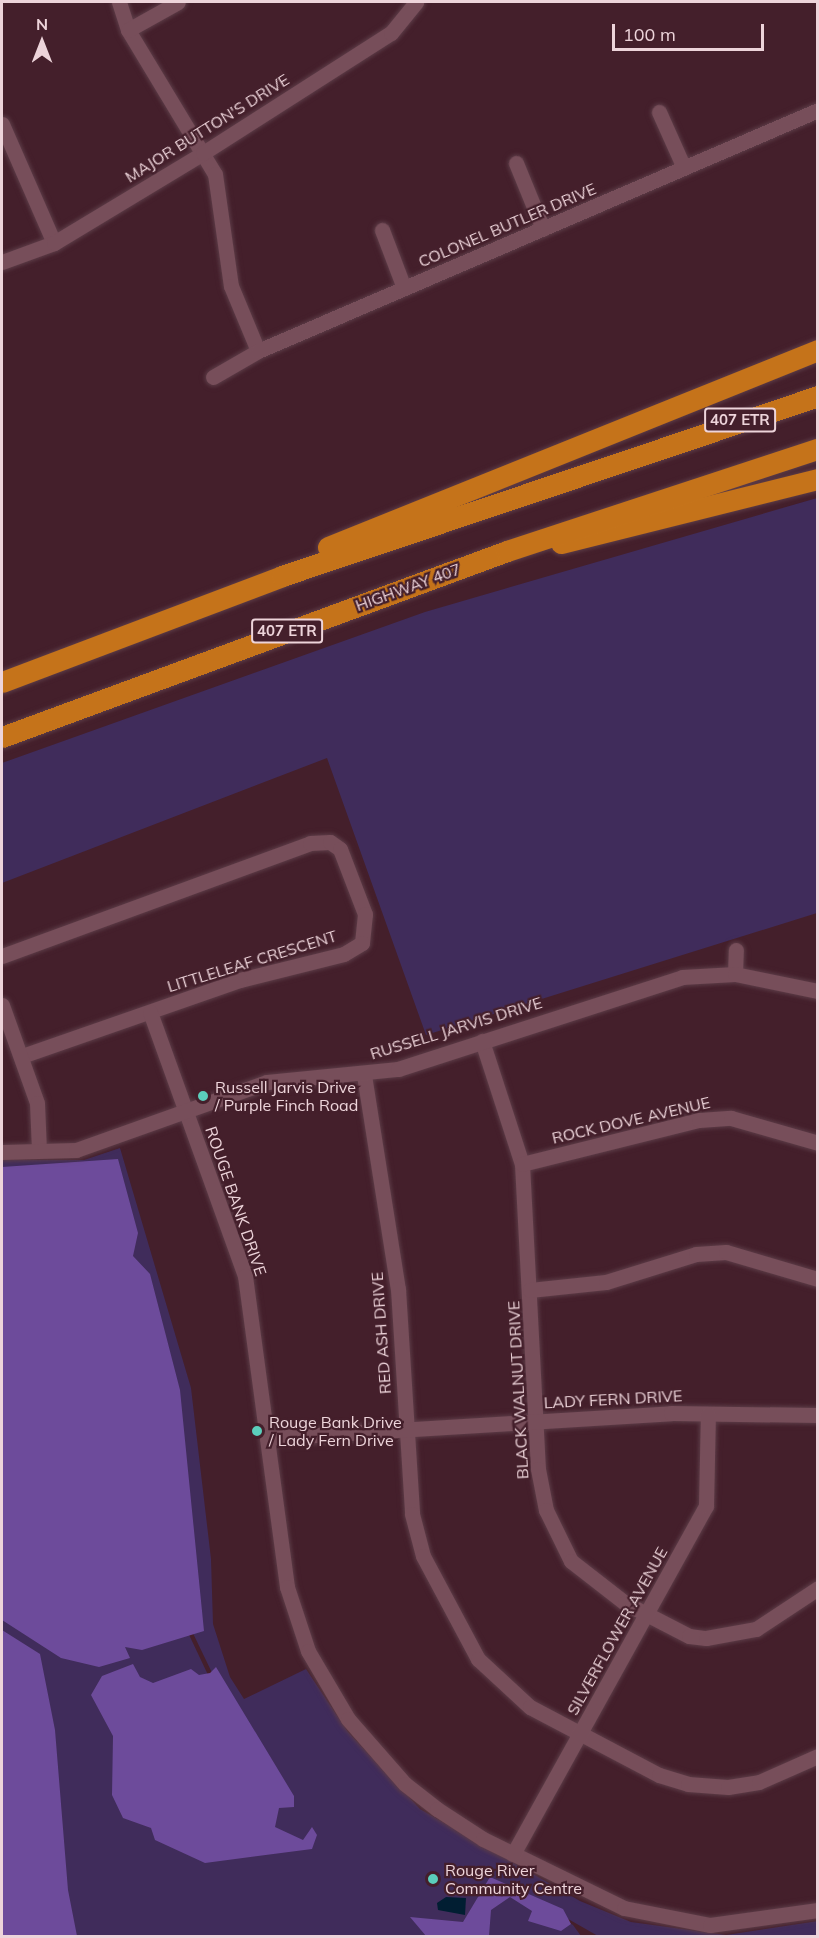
<!DOCTYPE html>
<html>
<head>
<meta charset="utf-8">
<style>
  body { margin:0 }
  #map { position:relative; width:819px; height:1938px; overflow:hidden; background:#441f2b; font-family:Mulish,sans-serif }
  div>[style] { position:absolute }
  [style*='--x'] { left:calc(var(--x)*1px); top:calc(var(--y)*1px); width:calc(var(--w)*1px); rotate:calc(var(--a)*1deg) }
  .green>* { inset:0; background:#402c5b }
  .forest>* { inset:0; background:#6d4b9b }
  .water>* { inset:0; background:#011e32 }
  .roads { filter:drop-shadow(0 0 2px #5c3c47) drop-shadow(0 0 2px #5c3c47) }
  .minor>* { height:15px; margin:-7.5px; padding:0 7.5px; transform-origin:7.5px; border-radius:7.5px; background:#774e5a }
  .highway>* { height:21px; margin:-10.5px; padding:0 10.5px; transform-origin:10.5px; border-radius:10.5px; background:#c5731a }
  .dots>* { width:16px; height:16px; translate:-50% -50%; box-sizing:border-box; border:3px solid #441f2b; border-radius:50% }
  span { translate:-50% -50%; white-space:nowrap; text-align:center; line-height:1.15; -webkit-text-stroke:4.5px #441f2b; paint-order:stroke }
  .shield-label span { padding:2px 4px; background:#441f2b; border:2px solid; border-radius:4px; -webkit-text-stroke-width:0 }
  .shield-label { font-size:15px; color:#edd4da; font-weight:700 }
  .street-label { font-size:16px; color:#edd4da }
  .poi-label { font-size:16px; color:#edd4da }
  .left { translate:0 -50%; text-align:left }
  .frame { position:absolute; inset:0; border:3px solid #edd4da; pointer-events:none }
  .north { position:absolute; left:12px; top:12px; width:60px; height:60px; -webkit-text-stroke:4px #441f2b; paint-order:stroke; rotate:0deg; font-size:16px; font-weight:700; line-height:24px; text-align:center; color:#edd4da }
  .north::after { content:''; display:block; margin:auto; width:21px; height:27px; background:#edd4da; clip-path:polygon(50% 0,100% 100%,50% 72%,0 100%) }
  .scale { position:absolute; left:612px; top:24px; width:152px; height:27px; box-sizing:border-box; border:3px solid #edd4da; border-top:0; padding-left:8px; font-size:18px; line-height:21px; white-space:nowrap; color:#edd4da; -webkit-text-stroke:4px #441f2b; paint-order:stroke }
</style>
</head>
<body>
<div id="map">
  <div class="green">
    <i style="clip-path:polygon(817px 498px,817px 913px,426px 1035px,327px 758px,2px 883px,2px 763px,425px 612px)"></i>
    <i style="clip-path:polygon(evenodd,120px 1148px,191px 1388px,211px 1559px,213px 1624px,230px 1677px,244px 1699px,306px 1669px,348px 1732px,420px 1809px,580px 1901px,631px 1922px,726px 1935px,818px 1921px,817px 1936px,598px 1936px,519px 1891px,573px 1925px,581px 1936px,2px 1936px,2px 1160px,84px 1160px,120px 1148px,183px 1622px,189px 1625px,229px 1708px,218px 1696px,183px 1622px)"></i>
  </div>
  <div class="forest">
    <i style="clip-path:polygon(118px 1159px,138px 1233px,133px 1256px,150px 1274px,180px 1390px,204px 1631px,142px 1650px,125px 1647px,130px 1658px,99px 1667px,61px 1658px,2px 1620px,2px 1167px)"></i>
    <i style="clip-path:polygon(2px 1630px,40px 1654px,55px 1730px,68px 1890px,77px 1936px,2px 1936px)"></i>
    <i style="clip-path:polygon(133px 1664px,140px 1677px,153px 1683px,191px 1669px,199px 1675px,210px 1673px,216px 1667px,294px 1796px,294px 1807px,279px 1808px,275px 1827px,303px 1840px,312px 1827px,317px 1835px,312px 1849px,205px 1863px,155px 1840px,151px 1828px,123px 1818px,112px 1795px,113px 1736px,91px 1695px,102px 1676px)"></i>
    <i style="clip-path:polygon(490px 1877px,563px 1909px,571px 1924px,561px 1931px,528px 1921px,532px 1911px,510px 1897px,491px 1910px,489px 1936px,426px 1936px,410px 1917px,463px 1922px)"></i>
  </div>
  <div class="water">
    <i style="clip-path:polygon(446px 1897px,466px 1898px,465px 1915px,438px 1910px,437px 1903px)"></i>
  </div>
  <div class="roads">
    <div class="minor">
      <i style="--x:119;--y:2;--w:29;--a:72"></i>
      <i style="--x:128;--y:30;--w:168;--a:58.9"></i>
      <i style="--x:215;--y:174;--w:113;--a:81.9"></i>
      <i style="--x:231;--y:286;--w:70;--a:67.4"></i>
      <i style="--x:128;--y:30;--w:57;--a:-29.2"></i>
      <i style="--x:659;--y:112;--w:61;--a:65.9"></i>
      <i style="--x:2;--y:124;--w:130;--a:66.4"></i>
      <i style="--x:516;--y:163;--w:71;--a:67.8"></i>
      <i style="--x:382;--y:230;--w:62;--a:69.2"></i>
      <i style="--x:2;--y:262;--w:55;--a:-20.1"></i>
      <i style="--x:54;--y:243;--w:174;--a:-31.1"></i>
      <i style="--x:203;--y:153;--w:223;--a:-32.6"></i>
      <i style="--x:391;--y:33;--w:40;--a:-51"></i>
      <i style="--x:213;--y:377;--w:52;--a:-30"></i>
      <i style="--x:258;--y:351;--w:610;--a:-23.28"></i>
      <i style="--x:2;--y:956;--w:328;--a:-20.1"></i>
      <i style="--x:310;--y:843;--w:20;--a:-3"></i>
      <i style="--x:330;--y:842;--w:12;--a:35"></i>
      <i style="--x:340;--y:849;--w:70;--a:69"></i>
      <i style="--x:365;--y:914;--w:29;--a:96"></i>
      <i style="--x:362;--y:943;--w:21;--a:149"></i>
      <i style="--x:344;--y:954;--w:107;--a:166"></i>
      <i style="--x:240;--y:980;--w:231;--a:160.8"></i>
      <i style="--x:735;--y:974;--w:24;--a:-88"></i>
      <i style="--x:2;--y:1005;--w:104;--a:70.3"></i>
      <i style="--x:37;--y:1103;--w:47;--a:87.6"></i>
      <i style="--x:150;--y:1012;--w:281;--a:70.2"></i>
      <i style="--x:245;--y:1276;--w:314;--a:82.3"></i>
      <i style="--x:287;--y:1587;--w:67;--a:71.8"></i>
      <i style="--x:308;--y:1651;--w:79;--a:59.5"></i>
      <i style="--x:348;--y:1719;--w:86;--a:48.8"></i>
      <i style="--x:405;--y:1784;--w:41;--a:38"></i>
      <i style="--x:437;--y:1809;--w:55;--a:33.1"></i>
      <i style="--x:483;--y:1839;--w:157;--a:26.1"></i>
      <i style="--x:624;--y:1908;--w:88;--a:11.2"></i>
      <i style="--x:710;--y:1925;--w:109;--a:-7.9"></i>
      <i style="--x:482;--y:1041;--w:129;--a:72"></i>
      <i style="--x:522;--y:1164;--w:305;--a:87"></i>
      <i style="--x:538;--y:1469;--w:42;--a:79"></i>
      <i style="--x:546;--y:1510;--w:57;--a:63.9"></i>
      <i style="--x:571;--y:1561;--w:68;--a:37.9"></i>
      <i style="--x:625;--y:1603;--w:72;--a:27.3"></i>
      <i style="--x:689;--y:1636;--w:17;--a:7"></i>
      <i style="--x:706;--y:1638;--w:51;--a:-10.2"></i>
      <i style="--x:756;--y:1629;--w:74;--a:-33.5"></i>
      <i style="--x:364;--y:1075;--w:217;--a:81"></i>
      <i style="--x:398;--y:1289;--w:225;--a:86.4"></i>
      <i style="--x:412;--y:1514;--w:43;--a:75.3"></i>
      <i style="--x:423;--y:1556;--w:117;--a:61.9"></i>
      <i style="--x:478;--y:1659;--w:71;--a:42.7"></i>
      <i style="--x:530;--y:1707;--w:146;--a:27.8"></i>
      <i style="--x:659;--y:1775;--w:30;--a:17"></i>
      <i style="--x:688;--y:1784;--w:40;--a:4.3"></i>
      <i style="--x:728;--y:1787;--w:31;--a:-9"></i>
      <i style="--x:759;--y:1782;--w:64;--a:-23.8"></i>
      <i style="--x:2;--y:1152;--w:74;--a:-1.5"></i>
      <i style="--x:76;--y:1150;--w:203;--a:-19.6"></i>
      <i style="--x:267;--y:1082;--w:132;--a:-5.7"></i>
      <i style="--x:398;--y:1069;--w:299;--a:-17.9"></i>
      <i style="--x:682;--y:977;--w:53;--a:-3.2"></i>
      <i style="--x:735;--y:974;--w:85;--a:11.6"></i>
      <i style="--x:522;--y:1164;--w:182;--a:-14"></i>
      <i style="--x:699;--y:1120;--w:32;--a:-4"></i>
      <i style="--x:731;--y:1118;--w:91;--a:16"></i>
      <i style="--x:530;--y:1290;--w:76;--a:-6"></i>
      <i style="--x:606;--y:1282;--w:94;--a:-17.3"></i>
      <i style="--x:696;--y:1254;--w:30;--a:-4"></i>
      <i style="--x:726;--y:1252;--w:96;--a:16.4"></i>
      <i style="--x:267;--y:1438;--w:405;--a:-3.5"></i>
      <i style="--x:671;--y:1413;--w:147;--a:0.8"></i>
      <i style="--x:513;--y:1854;--w:398;--a:-61"></i>
      <i style="--x:706;--y:1506;--w:92;--a:-88.8"></i>
    </div>
    <div class="highway">
      <i style="--x:561;--y:543;--w:265;--a:-14"></i>
      <i style="--x:328;--y:547;--w:528;--a:-21.9"></i>
      <i style="--x:2;--y:682;--w:299;--a:-20.7"></i>
      <i style="--x:282;--y:576;--w:565;--a:-18.56"></i>
      <i style="--x:2;--y:737;--w:538;--a:-20.22"></i>
      <i style="--x:507;--y:551;--w:327;--a:-18.2"></i>
    </div>
  </div>
  <div class="dots">
    <i style="left:203px;top:1096px;background:#5bcebc"></i>
    <i style="left:257px;top:1431px;background:#5bcebc"></i>
    <i style="left:433px;top:1879px;background:#5bcebc"></i>
  </div>
  <div class="shield-label">
    <span style="left:740px;top:420px">407 ETR</span>
    <span style="left:287px;top:631px">407 ETR</span>
  </div>
  <div class="street-label">
    <span style="left:207px;top:128px;rotate:-32deg">MAJOR BUTTON'S DRIVE</span>
    <span style="left:507px;top:225px;rotate:-23deg">COLONEL BUTLER DRIVE</span>
    <span style="left:408px;top:587px;rotate:-20deg">HIGHWAY 407</span>
    <span style="left:252px;top:961px;rotate:-17deg">LITTLELEAF CRESCENT</span>
    <span style="left:456px;top:1028px;rotate:-17deg">RUSSELL JARVIS DRIVE</span>
    <span style="left:631px;top:1120px;rotate:-13deg">ROCK DOVE AVENUE</span>
    <span style="left:236px;top:1201px;rotate:71deg">ROUGE BANK DRIVE</span>
    <span style="left:381px;top:1333px;rotate:-94deg">RED ASH DRIVE</span>
    <span style="left:518px;top:1390px;rotate:-93deg">BLACK WALNUT DRIVE</span>
    <span style="left:613px;top:1399px;rotate:-3deg">LADY FERN DRIVE</span>
    <span style="left:617px;top:1631px;rotate:-61deg">SILVERFLOWER AVENUE</span>
  </div>
  <div class="poi-label">
    <span class="left" style="left:215px;top:1096px">Russell Jarvis Drive<br>/ Purple Finch Road</span>
    <span class="left" style="left:269px;top:1431px">Rouge Bank Drive<br>/ Lady Fern Drive</span>
    <span class="left" style="left:445px;top:1879px">Rouge River<br>Community Centre</span>
  </div>
  <div class="frame"></div>
  <div class="north">N</div>
  <div class="scale">100 m</div>
</div>
</body>
</html>
